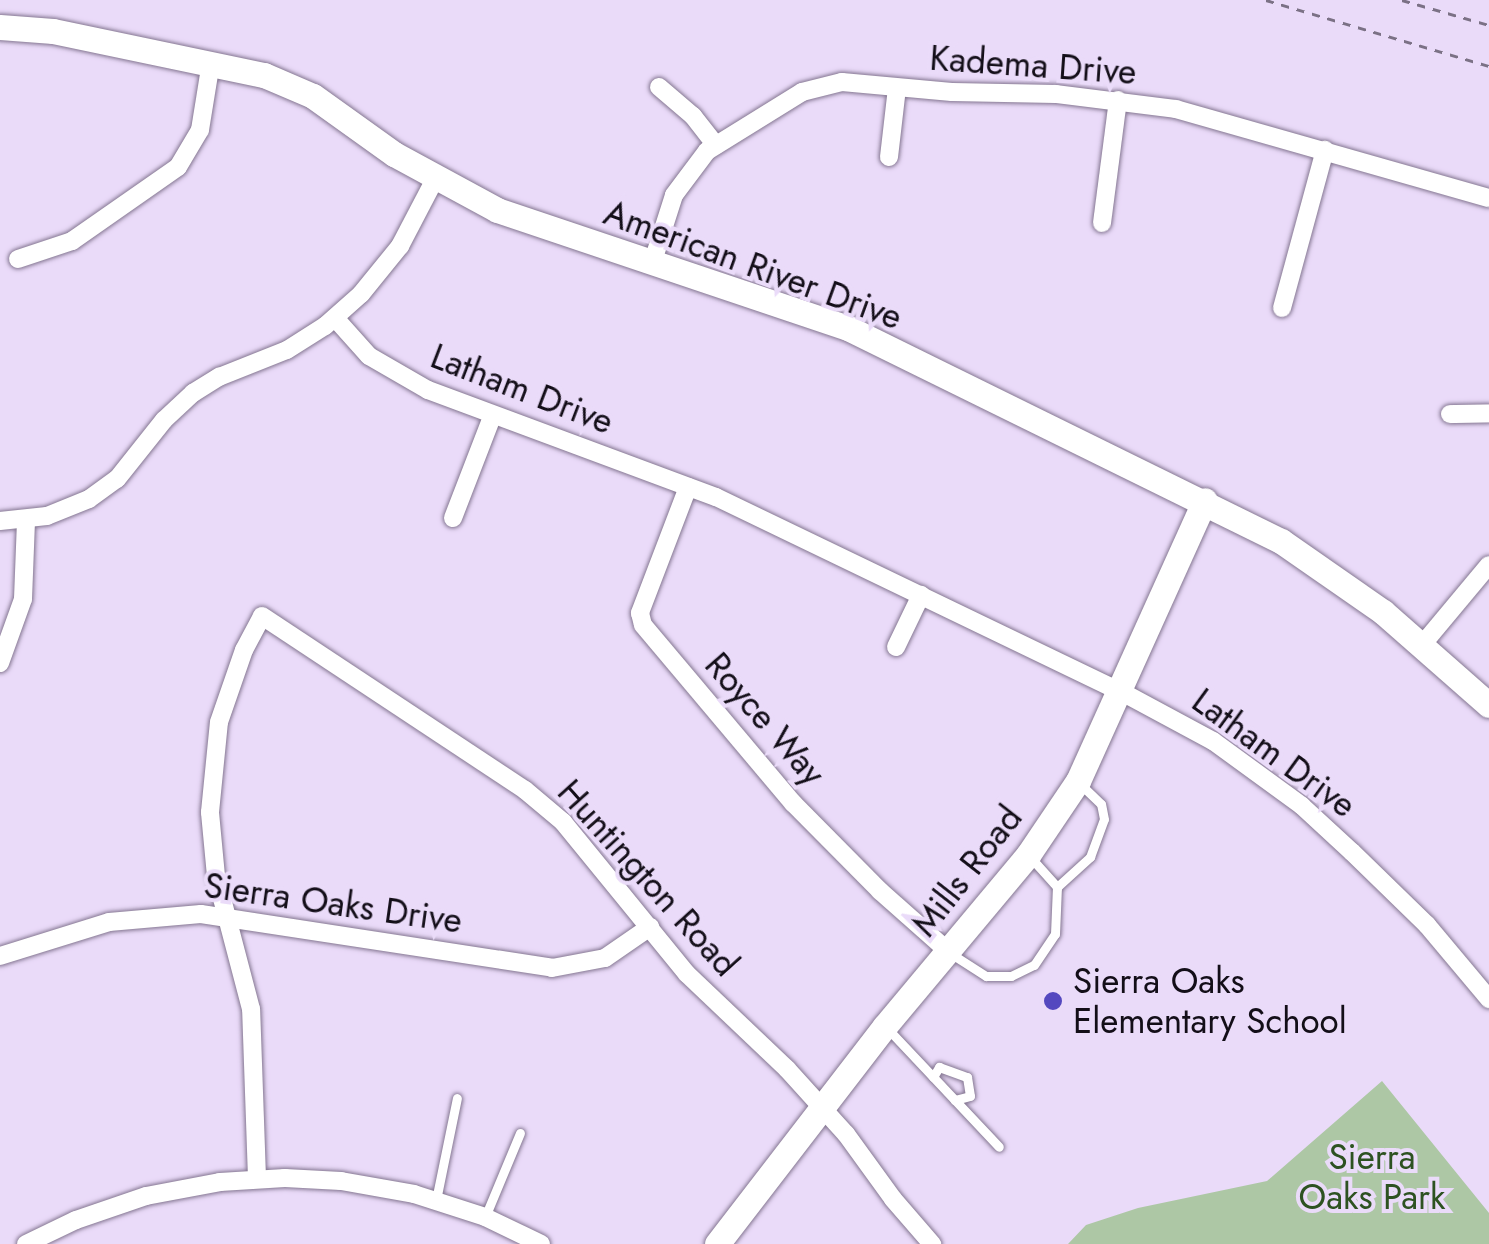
<!DOCTYPE html>
<html>
<head>
<meta charset="utf-8">
<style>
  body { margin:0 }
  #map { position:relative; width:1489px; height:1244px; overflow:hidden; background:#eadbf9; font-family:Jost,sans-serif }
  div>[style] { position:absolute }
  [style*='--x'] { left:calc(var(--x)*1px); top:calc(var(--y)*1px); width:calc(var(--w)*1px); rotate:calc(var(--a)*1deg) }
  .green>* { inset:0; background:#adc7a5 }
  .path>* { height:2.5px; margin-top:-1.25px; transform-origin:0; background:repeating-linear-gradient(90deg,#7b7185 0 8px,transparent 0 16px) }
  .roads { filter:drop-shadow(0 0 2px #847691) drop-shadow(0 0 2px #847691) }
  .lane>* { height:9px; margin:-4.5px; padding:0 4.5px; transform-origin:4.5px; border-radius:4.5px; background:#fff }
  .street>* { height:18px; margin:-9px; padding:0 9px; transform-origin:9px; border-radius:9px; background:#fff }
  .secondary>* { height:25px; margin:-12.5px; padding:0 12.5px; transform-origin:12.5px; border-radius:12.5px; background:#fff }
  .dots>* { width:28px; height:28px; translate:-50% -50%; box-sizing:border-box; border:5px solid #eadbf9; border-radius:50% }
  span { translate:-50% -50%; white-space:nowrap; text-align:center; line-height:1.15; -webkit-text-stroke:8px #eadbf9; paint-order:stroke }
  .street-label { font-size:35px; color:#130e18 }
  .poi-label { font-size:35px; color:#130e18 }
  .left { translate:0 -50%; text-align:left }
  .park-label { font-size:35px; color:#2d5221 }
</style>
</head>
<body>
<div id="map">
  <div class="green">
    <i style="clip-path:polygon(1382px 1081px,1489px 1213px,1489px 1244px,1068px 1244px,1086px 1225px,1138px 1208px,1267px 1181px)"></i>
  </div>
  <div class="path">
    <i style="--x:1266;--y:0;--w:233;--a:16.5"></i>
    <i style="--x:1402;--y:0;--w:91;--a:16"></i>
  </div>
  <div class="roads">
    <div class="lane">
      <i style="--x:1032;--y:859;--w:38;--a:48"></i>
      <i style="--x:1057;--y:887;--w:45;--a:-42.3"></i>
      <i style="--x:1090;--y:857;--w:40;--a:-69.8"></i>
      <i style="--x:1104;--y:819;--w:15;--a:-101"></i>
      <i style="--x:1101;--y:804;--w:30;--a:-136"></i>
      <i style="--x:950;--y:953;--w:43;--a:32.6"></i>
      <i style="--x:986;--y:976;--w:25;--a:0"></i>
      <i style="--x:1011;--y:976;--w:25;--a:-26"></i>
      <i style="--x:1034;--y:965;--w:37;--a:-56"></i>
      <i style="--x:1055;--y:934;--w:47;--a:-87.6"></i>
      <i style="--x:887;--y:1028;--w:163;--a:46.7"></i>
      <i style="--x:933;--y:1077;--w:12;--a:-59"></i>
      <i style="--x:939;--y:1067;--w:30;--a:20"></i>
      <i style="--x:967;--y:1077;--w:19;--a:81"></i>
      <i style="--x:970;--y:1096;--w:16;--a:165"></i>
      <i style="--x:436;--y:1200;--w:104;--a:-78.4"></i>
      <i style="--x:485;--y:1217;--w:91;--a:-67.4"></i>
    </div>
    <div class="street">
      <i style="--x:659;--y:87;--w:45;--a:40.5"></i>
      <i style="--x:693;--y:116;--w:37;--a:52"></i>
      <i style="--x:889;--y:157;--w:69;--a:-83.4"></i>
      <i style="--x:1102;--y:223;--w:124;--a:-82.6"></i>
      <i style="--x:18;--y:259;--w:57;--a:-18.4"></i>
      <i style="--x:72;--y:241;--w:129;--a:-34.9"></i>
      <i style="--x:178;--y:167;--w:43;--a:-59.3"></i>
      <i style="--x:200;--y:130;--w:69;--a:-80.8"></i>
      <i style="--x:652;--y:264;--w:72;--a:-72.3"></i>
      <i style="--x:674;--y:195;--w:55;--a:-53.1"></i>
      <i style="--x:707;--y:151;--w:112;--a:-31.8"></i>
      <i style="--x:802;--y:92;--w:41;--a:-14"></i>
      <i style="--x:842;--y:82;--w:110;--a:5.2"></i>
      <i style="--x:952;--y:92;--w:104;--a:1.1"></i>
      <i style="--x:1056;--y:94;--w:121;--a:7.1"></i>
      <i style="--x:1176;--y:109;--w:325;--a:15.9"></i>
      <i style="--x:1282;--y:308;--w:164;--a:-74.8"></i>
      <i style="--x:335;--y:318;--w:51;--a:48.2"></i>
      <i style="--x:369;--y:356;--w:68;--a:30"></i>
      <i style="--x:428;--y:390;--w:307;--a:20.4"></i>
      <i style="--x:716;--y:497;--w:448;--a:25.7"></i>
      <i style="--x:1120;--y:691;--w:106;--a:28.3"></i>
      <i style="--x:1213;--y:741;--w:110;--a:36.1"></i>
      <i style="--x:1302;--y:806;--w:68;--a:42.6"></i>
      <i style="--x:1352;--y:852;--w:105;--a:44.2"></i>
      <i style="--x:1427;--y:925;--w:97;--a:50"></i>
      <i style="--x:1450;--y:414;--w:39;--a:-1"></i>
      <i style="--x:688;--y:487;--w:135;--a:110.9"></i>
      <i style="--x:640;--y:613;--w:12;--a:76"></i>
      <i style="--x:643;--y:625;--w:233;--a:49.9"></i>
      <i style="--x:793;--y:803;--w:124;--a:45.3"></i>
      <i style="--x:880;--y:891;--w:94;--a:41.5"></i>
      <i style="--x:453;--y:518;--w:108;--a:-68.9"></i>
      <i style="--x:0;--y:521;--w:47;--a:-6.1"></i>
      <i style="--x:47;--y:516;--w:45;--a:-22"></i>
      <i style="--x:89;--y:499;--w:34;--a:-36"></i>
      <i style="--x:117;--y:479;--w:75;--a:-51.5"></i>
      <i style="--x:164;--y:420;--w:40;--a:-43"></i>
      <i style="--x:193;--y:393;--w:31;--a:-32"></i>
      <i style="--x:219;--y:377;--w:73;--a:-21.7"></i>
      <i style="--x:287;--y:350;--w:45;--a:-32.3"></i>
      <i style="--x:325;--y:326;--w:48;--a:-41.6"></i>
      <i style="--x:361;--y:294;--w:62;--a:-50.9"></i>
      <i style="--x:400;--y:246;--w:76;--a:-62.4"></i>
      <i style="--x:1422;--y:645;--w:104;--a:-50.1"></i>
      <i style="--x:896;--y:647;--w:58;--a:-64.3"></i>
      <i style="--x:0;--y:663;--w:68;--a:-70.2"></i>
      <i style="--x:23;--y:599;--w:79;--a:-87.8"></i>
      <i style="--x:0;--y:956;--w:114;--a:-17.3"></i>
      <i style="--x:109;--y:922;--w:92;--a:-5"></i>
      <i style="--x:201;--y:914;--w:355;--a:8.7"></i>
      <i style="--x:552;--y:968;--w:54;--a:-10.7"></i>
      <i style="--x:605;--y:958;--w:55;--a:-34.6"></i>
      <i style="--x:257;--y:1178;--w:169;--a:-92"></i>
      <i style="--x:251;--y:1009;--w:138;--a:-104.7"></i>
      <i style="--x:216;--y:876;--w:64;--a:-95.4"></i>
      <i style="--x:210;--y:812;--w:90;--a:-84.3"></i>
      <i style="--x:219;--y:722;--w:76;--a:-70.9"></i>
      <i style="--x:244;--y:650;--w:38;--a:-62"></i>
      <i style="--x:262;--y:616;--w:315;--a:33.5"></i>
      <i style="--x:525;--y:790;--w:50;--a:40.1"></i>
      <i style="--x:563;--y:822;--w:196;--a:50.8"></i>
      <i style="--x:687;--y:974;--w:138;--a:43.5"></i>
      <i style="--x:787;--y:1069;--w:88;--a:47.8"></i>
      <i style="--x:846;--y:1134;--w:80;--a:54.1"></i>
      <i style="--x:893;--y:1199;--w:60;--a:49.1"></i>
      <i style="--x:26;--y:1244;--w:55;--a:-25.6"></i>
      <i style="--x:76;--y:1220;--w:74;--a:-18.9"></i>
      <i style="--x:146;--y:1196;--w:75;--a:-10.7"></i>
      <i style="--x:220;--y:1182;--w:65;--a:-3.5"></i>
      <i style="--x:285;--y:1178;--w:56;--a:3.1"></i>
      <i style="--x:341;--y:1181;--w:74;--a:10.1"></i>
      <i style="--x:414;--y:1194;--w:75;--a:17.9"></i>
      <i style="--x:485;--y:1217;--w:62;--a:25.7"></i>
    </div>
    <div class="secondary">
      <i style="--x:0;--y:27;--w:53;--a:4.3"></i>
      <i style="--x:53;--y:31;--w:216;--a:11.8"></i>
      <i style="--x:264;--y:75;--w:53;--a:23.2"></i>
      <i style="--x:313;--y:96;--w:100;--a:35.6"></i>
      <i style="--x:394;--y:154;--w:117;--a:28.5"></i>
      <i style="--x:497;--y:210;--w:373;--a:18.6"></i>
      <i style="--x:850;--y:329;--w:480;--a:26.2"></i>
      <i style="--x:1281;--y:541;--w:124;--a:34.8"></i>
      <i style="--x:1383;--y:612;--w:141;--a:41.3"></i>
      <i style="--x:717;--y:1244;--w:275;--a:-52.4"></i>
      <i style="--x:885;--y:1026;--w:223;--a:-50.1"></i>
      <i style="--x:1028;--y:855;--w:89;--a:-56"></i>
      <i style="--x:1078;--y:781;--w:308;--a:-65.7"></i>
    </div>
  </div>
  <div class="dots">
    <i style="left:1053px;top:1001px;background:#5448bf"></i>
  </div>
  <div class="street-label">
    <span style="left:1033px;top:65px;rotate:4deg">Kadema Drive</span>
    <span style="left:753px;top:265px;rotate:20deg">American River Drive</span>
    <span style="left:522px;top:389px;rotate:21deg">Latham Drive</span>
    <span style="left:765px;top:719px;rotate:49deg">Royce Way</span>
    <span style="left:1274px;top:753px;rotate:36deg">Latham Drive</span>
    <span style="left:967px;top:871px;rotate:-52deg">Mills Road</span>
    <span style="left:648px;top:878px;rotate:48deg">Huntington Road</span>
    <span style="left:333px;top:903px;rotate:8deg">Sierra Oaks Drive</span>
  </div>
  <div class="poi-label">
    <span class="left" style="left:1073px;top:1001px">Sierra Oaks<br>Elementary School</span>
  </div>
  <div class="park-label">
    <span style="left:1372px;top:1177px">Sierra<br>Oaks Park</span>
  </div>
</div>
</body>
</html>
